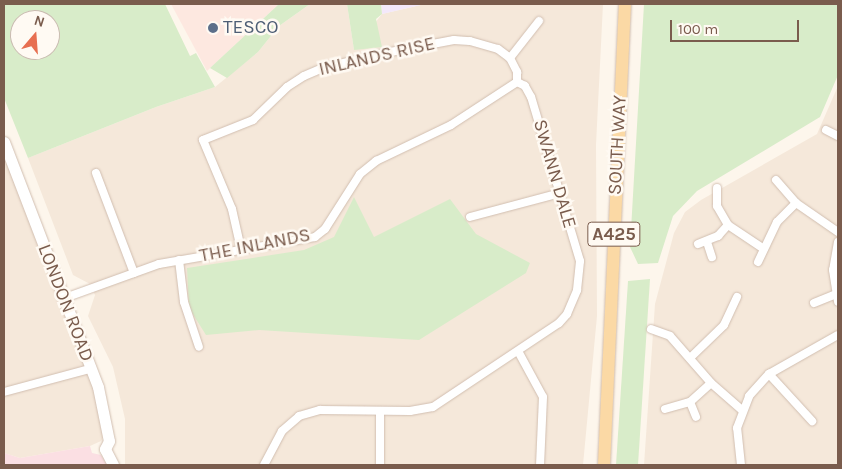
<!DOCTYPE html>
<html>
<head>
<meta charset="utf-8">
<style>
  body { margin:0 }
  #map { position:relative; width:842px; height:469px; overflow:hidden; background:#fdf6ec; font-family:Karla,sans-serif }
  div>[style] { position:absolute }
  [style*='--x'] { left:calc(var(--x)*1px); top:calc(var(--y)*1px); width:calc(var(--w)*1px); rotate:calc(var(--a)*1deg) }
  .residential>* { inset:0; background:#f5e8da }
  .commercial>* { inset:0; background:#fde8e0 }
  .education>* { inset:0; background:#f3e8fa }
  .medical>* { inset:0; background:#fbdfe3 }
  .green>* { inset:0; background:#d8ecc9 }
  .roads { filter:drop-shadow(0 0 1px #d1beb0) drop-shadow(0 0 1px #d1beb0) }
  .street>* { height:8px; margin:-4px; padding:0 4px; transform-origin:4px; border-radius:4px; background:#fff }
  .secondary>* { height:11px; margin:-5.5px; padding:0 5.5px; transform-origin:5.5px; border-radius:5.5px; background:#fff }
  .primary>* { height:12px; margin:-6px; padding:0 6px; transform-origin:6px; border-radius:6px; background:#fbd9a5 }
  .dots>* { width:14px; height:14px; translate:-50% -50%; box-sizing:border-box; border:2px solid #fffaf3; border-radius:50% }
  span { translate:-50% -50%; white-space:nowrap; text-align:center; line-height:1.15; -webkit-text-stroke:5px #fffaf3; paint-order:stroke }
  .shield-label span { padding:1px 4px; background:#fffaf3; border:1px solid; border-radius:4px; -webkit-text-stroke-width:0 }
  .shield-label { font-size:18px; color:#7a5c4d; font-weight:700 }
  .service-label { font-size:19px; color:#4e5e75 }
  .left { translate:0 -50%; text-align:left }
  .street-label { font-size:19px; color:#7a5c4d }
  .frame { position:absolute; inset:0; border:5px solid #7a5c4d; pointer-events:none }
  .north { position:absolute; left:10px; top:10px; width:50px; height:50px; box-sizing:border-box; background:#fffaf3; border:1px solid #cabbb1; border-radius:50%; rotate:18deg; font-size:14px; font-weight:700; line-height:20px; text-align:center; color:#7a5c4d }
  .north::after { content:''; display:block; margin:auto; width:18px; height:22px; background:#e76f51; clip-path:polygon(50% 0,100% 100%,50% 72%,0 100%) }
  .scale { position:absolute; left:670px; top:20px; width:129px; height:22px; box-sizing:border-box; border:2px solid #7a5c4d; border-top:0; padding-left:6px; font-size:15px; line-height:18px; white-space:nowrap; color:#7a5c4d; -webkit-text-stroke:4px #fffaf3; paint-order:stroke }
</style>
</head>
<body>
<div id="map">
  <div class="residential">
    <i style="clip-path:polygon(310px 4px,347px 4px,354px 50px,382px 14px,425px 4px,603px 4px,596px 145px,597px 316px,583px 465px,125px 465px,125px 419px,113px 367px,88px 316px,95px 295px,90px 284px,73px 275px,28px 158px,156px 107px,215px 87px,258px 52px,279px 26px)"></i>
    <i style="clip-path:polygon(838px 86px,838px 465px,644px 465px,655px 304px,674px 233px,685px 212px,701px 200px,817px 134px)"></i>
    <i style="clip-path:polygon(4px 155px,92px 381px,105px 434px,101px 441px,90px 446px,20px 458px,4px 453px)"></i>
  </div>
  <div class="commercial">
    <i style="clip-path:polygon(171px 4px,279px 4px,207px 71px)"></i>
  </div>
  <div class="education">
    <i style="clip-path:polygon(381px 4px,425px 4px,382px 14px)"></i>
  </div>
  <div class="medical">
    <i style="clip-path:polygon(90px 446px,92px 453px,101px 455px,108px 465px,4px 465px,4px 453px,20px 458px)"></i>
  </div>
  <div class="green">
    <i style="clip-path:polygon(evenodd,4px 4px,165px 4px,190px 56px,196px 53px,215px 87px,156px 107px,28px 158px,4px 98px,4px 4px,20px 20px,50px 20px,50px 50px,20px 50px,20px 20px)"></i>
    <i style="clip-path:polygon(279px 4px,310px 4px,279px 26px,258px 52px,227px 78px,210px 68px)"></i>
    <i style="clip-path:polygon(347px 4px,381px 4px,382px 14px,376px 19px,382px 47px,354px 50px)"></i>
    <i style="clip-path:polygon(644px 4px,838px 4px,838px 75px,820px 117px,697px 191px,673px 216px,658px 263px,638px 264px,630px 247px)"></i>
    <i style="clip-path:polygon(354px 197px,374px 237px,450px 199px,476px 234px,530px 263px,526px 273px,419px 340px,259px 330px,206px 335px,189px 308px,187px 268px,304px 250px,334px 237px)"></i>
    <i style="clip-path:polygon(650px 279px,638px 465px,616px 465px,628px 281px)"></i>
  </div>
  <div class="roads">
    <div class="street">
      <i style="--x:510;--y:58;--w:47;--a:-51.9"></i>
      <i style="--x:826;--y:130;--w:13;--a:27"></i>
      <i style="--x:96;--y:173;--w:107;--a:69.2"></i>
      <i style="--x:776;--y:180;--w:30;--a:49"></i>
      <i style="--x:717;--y:188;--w:18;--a:90"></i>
      <i style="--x:717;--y:206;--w:22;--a:60"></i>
      <i style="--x:728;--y:225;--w:43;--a:33.7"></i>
      <i style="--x:470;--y:217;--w:93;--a:-14.9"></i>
      <i style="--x:707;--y:242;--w:16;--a:72"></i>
      <i style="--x:838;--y:242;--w:28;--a:100"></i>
      <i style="--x:833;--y:270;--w:32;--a:81"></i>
      <i style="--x:698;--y:244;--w:22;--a:-22"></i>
      <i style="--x:718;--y:236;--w:15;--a:-48"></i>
      <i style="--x:241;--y:249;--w:41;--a:-102.7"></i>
      <i style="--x:232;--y:209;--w:75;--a:-112.8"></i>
      <i style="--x:203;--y:140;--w:54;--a:-21.8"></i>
      <i style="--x:253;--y:120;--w:47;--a:-44.1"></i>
      <i style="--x:287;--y:87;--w:20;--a:-33"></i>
      <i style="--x:304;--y:76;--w:21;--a:-23"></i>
      <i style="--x:323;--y:68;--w:64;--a:-13.6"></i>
      <i style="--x:385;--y:53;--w:70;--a:-10.7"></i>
      <i style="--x:454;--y:40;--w:16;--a:4"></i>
      <i style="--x:470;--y:41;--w:29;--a:16"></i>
      <i style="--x:498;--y:49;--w:15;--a:37"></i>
      <i style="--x:510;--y:58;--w:16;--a:63"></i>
      <i style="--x:517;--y:72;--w:10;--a:90"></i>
      <i style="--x:179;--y:260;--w:42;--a:83.2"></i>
      <i style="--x:184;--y:302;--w:47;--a:71.6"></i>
      <i style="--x:758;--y:262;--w:44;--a:-64.6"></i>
      <i style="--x:777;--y:222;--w:27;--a:-45"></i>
      <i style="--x:796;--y:203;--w:51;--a:34.6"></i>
      <i style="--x:62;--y:299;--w:103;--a:-19.8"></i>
      <i style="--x:159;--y:264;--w:158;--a:-9.8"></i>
      <i style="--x:315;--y:237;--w:13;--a:-39"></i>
      <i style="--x:325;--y:229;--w:65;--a:-57.5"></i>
      <i style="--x:360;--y:174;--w:21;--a:-39"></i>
      <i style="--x:376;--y:161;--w:83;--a:-25.6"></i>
      <i style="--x:451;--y:125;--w:79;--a:-33.1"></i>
      <i style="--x:814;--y:303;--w:24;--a:-22"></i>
      <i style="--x:651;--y:329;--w:20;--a:20"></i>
      <i style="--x:670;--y:336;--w:62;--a:48.9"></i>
      <i style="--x:711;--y:383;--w:41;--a:41.1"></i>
      <i style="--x:518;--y:351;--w:52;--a:61.5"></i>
      <i style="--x:543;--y:397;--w:68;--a:92.5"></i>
      <i style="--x:690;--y:358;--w:47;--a:-44.1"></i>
      <i style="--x:724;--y:325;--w:31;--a:-65"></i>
      <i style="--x:769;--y:374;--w:64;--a:47.5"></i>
      <i style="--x:4;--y:392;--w:89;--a:-15"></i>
      <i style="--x:690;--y:402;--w:16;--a:68"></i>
      <i style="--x:665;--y:409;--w:26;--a:-16"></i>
      <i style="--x:690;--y:402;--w:28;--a:-42"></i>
      <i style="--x:264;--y:465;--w:38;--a:-62"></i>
      <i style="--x:282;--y:431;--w:23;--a:-41"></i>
      <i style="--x:299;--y:416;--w:22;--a:-16"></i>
      <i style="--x:320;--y:410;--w:90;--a:0.6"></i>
      <i style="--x:410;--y:411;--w:23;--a:-10"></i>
      <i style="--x:433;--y:407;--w:151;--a:-33.7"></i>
      <i style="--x:559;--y:323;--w:12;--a:-48"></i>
      <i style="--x:567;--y:314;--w:26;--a:-67"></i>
      <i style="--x:577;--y:290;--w:29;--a:-84"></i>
      <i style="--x:580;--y:261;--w:171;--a:-106.6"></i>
      <i style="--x:531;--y:97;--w:13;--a:-119"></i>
      <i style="--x:525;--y:86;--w:9;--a:-153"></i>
      <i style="--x:380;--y:465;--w:54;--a:-90"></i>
      <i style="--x:741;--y:465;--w:37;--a:-96"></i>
      <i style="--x:737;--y:428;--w:34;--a:-69"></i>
      <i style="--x:749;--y:396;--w:30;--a:-48"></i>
      <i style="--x:769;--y:374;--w:79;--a:-29.5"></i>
    </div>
    <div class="secondary">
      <i style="--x:4;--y:142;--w:262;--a:69"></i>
      <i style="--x:98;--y:387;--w:55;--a:78.5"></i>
      <i style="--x:109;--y:441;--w:9;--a:117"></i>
      <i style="--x:105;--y:449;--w:18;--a:63"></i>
    </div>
    <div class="primary">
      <i style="--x:604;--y:465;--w:461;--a:-87.4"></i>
    </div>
  </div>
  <div class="dots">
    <i style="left:213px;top:28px;background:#5c6f8a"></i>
  </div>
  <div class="shield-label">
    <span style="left:614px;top:234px">A425</span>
  </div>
  <div class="service-label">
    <span class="left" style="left:223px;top:28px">TESCO</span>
  </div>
  <div class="street-label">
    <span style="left:377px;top:57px;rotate:-13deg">INLANDS RISE</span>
    <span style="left:618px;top:145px;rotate:-87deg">SOUTH WAY</span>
    <span style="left:554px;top:174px;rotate:74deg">SWANN DALE</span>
    <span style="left:255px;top:246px;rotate:-11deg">THE INLANDS</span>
    <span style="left:65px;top:303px;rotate:69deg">LONDON ROAD</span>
  </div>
  <div class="frame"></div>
  <div class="north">N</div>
  <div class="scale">100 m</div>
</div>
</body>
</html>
